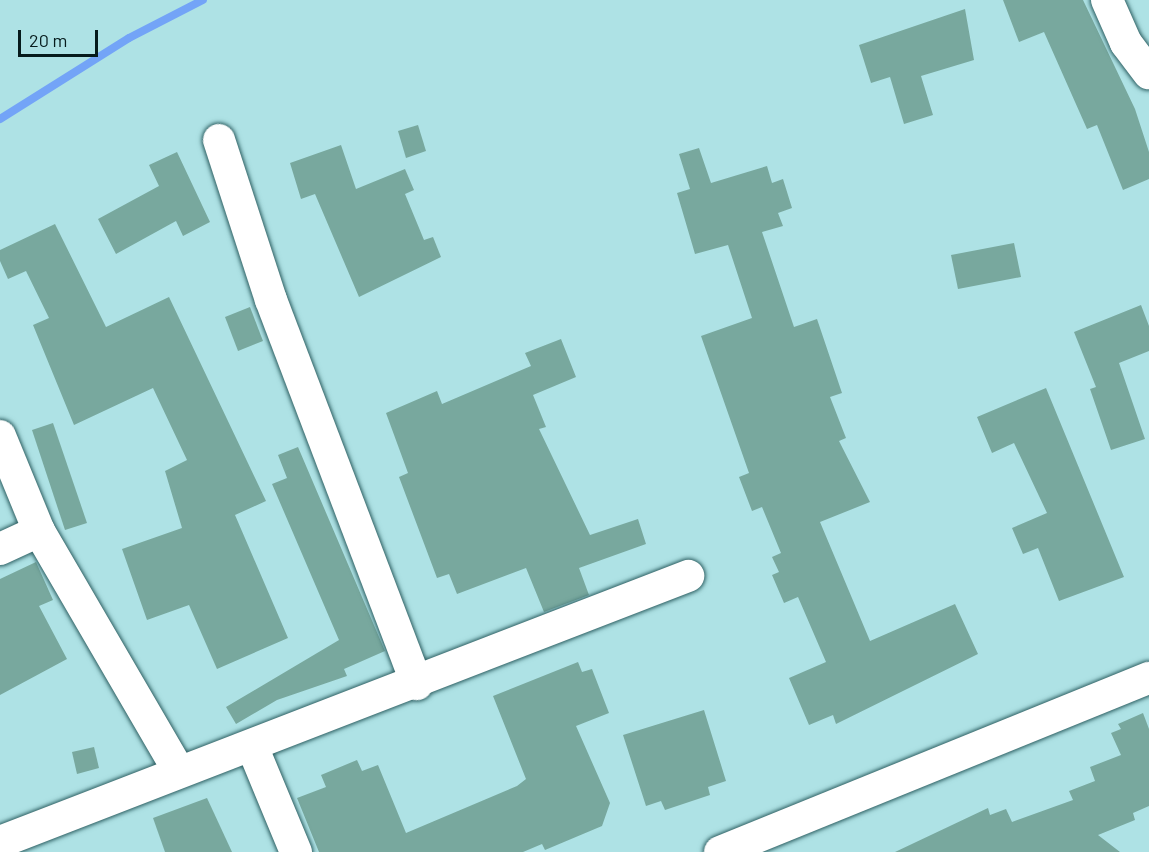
<!DOCTYPE html>
<html>
<head>
<meta charset="utf-8">
<style>
  body { margin:0 }
  #map { position:relative; width:1149px; height:852px; overflow:hidden; background:#aee2e5; font-family:Barlow,sans-serif }
  div>[style] { position:absolute }
  [style*='--x'] { left:calc(var(--x)*1px); top:calc(var(--y)*1px); width:calc(var(--w)*1px); rotate:calc(var(--a)*1deg) }
  .stream>* { height:8px; margin:-4px; padding:0 4px; transform-origin:4px; border-radius:4px; background:#73a4f7 }
  .building>* { inset:0; background:#78a89e }
  .roads { filter:drop-shadow(0 0 2px #2e6063) drop-shadow(0 0 2px #2e6063) }
  .minor>* { height:32px; margin:-16px; padding:0 16px; transform-origin:16px; border-radius:16px; background:#fff }
  span { translate:-50% -50%; white-space:nowrap; text-align:center; line-height:1.15; -webkit-text-stroke:5px #aee2e5; paint-order:stroke }
  .scale { position:absolute; left:18px; top:30px; width:80px; height:27px; box-sizing:border-box; border:3px solid #061b1c; border-top:0; padding-left:8px; font-size:18px; line-height:21px; white-space:nowrap; color:#061b1c; -webkit-text-stroke:4px #aee2e5; paint-order:stroke }
</style>
</head>
<body>
<div id="map">
  <div class="stream">
    <i style="--x:0;--y:119;--w:152;--a:-32.1"></i>
    <i style="--x:129;--y:38;--w:83;--a:-27.2"></i>
  </div>
  <div class="building">
    <i style="clip-path:polygon(1003px 0,1083px 0,1135px 109px,1149px 152px,1149px 179px,1123px 190px,1097px 125px,1087px 129px,1044px 32px,1019px 42px)"></i>
    <i style="clip-path:polygon(965px 9px,974px 60px,921px 76px,933px 115px,904px 124px,890px 77px,871px 83px,859px 45px)"></i>
    <i style="clip-path:polygon(418px 125px,426px 151px,406px 158px,398px 131px)"></i>
    <i style="clip-path:polygon(341px 145px,356px 189px,405px 169px,414px 190px,405px 194px,424px 240px,433px 237px,441px 257px,359px 297px,315px 194px,301px 199px,290px 163px)"></i>
    <i style="clip-path:polygon(699px 148px,711px 183px,767px 166px,772px 183px,783px 179px,792px 208px,778px 213px,783px 226px,762px 232px,794px 327px,817px 319px,842px 393px,830px 397px,846px 438px,839px 441px,870px 502px,820px 522px,870px 641px,955px 604px,978px 654px,836px 724px,833px 715px,809px 725px,789px 678px,826px 662px,798px 597px,784px 603px,772px 575px,779px 572px,772px 557px,781px 553px,762px 507px,752px 511px,739px 477px,749px 473px,701px 336px,752px 318px,728px 245px,695px 254px,677px 193px,690px 189px,679px 154px)"></i>
    <i style="clip-path:polygon(177px 152px,210px 222px,183px 236px,176px 221px,116px 254px,98px 219px,159px 186px,149px 165px)"></i>
    <i style="clip-path:polygon(55px 224px,106px 327px,169px 297px,266px 501px,235px 515px,288px 638px,217px 669px,189px 605px,147px 620px,122px 549px,182px 528px,165px 471px,187px 460px,153px 388px,74px 425px,33px 325px,49px 318px,26px 271px,8px 279px,0 261px,0 250px)"></i>
    <i style="clip-path:polygon(1014px 243px,1021px 277px,958px 289px,951px 255px)"></i>
    <i style="clip-path:polygon(1141px 305px,1149px 326px,1149px 351px,1119px 363px,1145px 439px,1111px 450px,1090px 389px,1096px 387px,1074px 332px)"></i>
    <i style="clip-path:polygon(250px 307px,263px 341px,238px 351px,225px 317px)"></i>
    <i style="clip-path:polygon(561px 339px,576px 377px,533px 395px,546px 427px,539px 429px,590px 535px,638px 519px,646px 544px,579px 568px,589px 595px,544px 612px,526px 568px,457px 594px,449px 574px,437px 578px,399px 477px,408px 473px,386px 413px,437px 391px,442px 404px,531px 366px,525px 353px)"></i>
    <i style="clip-path:polygon(1046px 388px,1124px 577px,1059px 601px,1038px 548px,1023px 554px,1012px 528px,1047px 513px,1014px 443px,992px 453px,977px 417px)"></i>
    <i style="clip-path:polygon(53px 423px,87px 523px,65px 530px,32px 430px)"></i>
    <i style="clip-path:polygon(298px 447px,385px 651px,344px 669px,347px 676px,277px 700px,236px 724px,226px 707px,339px 640px,272px 484px,287px 478px,278px 455px)"></i>
    <i style="clip-path:polygon(36px 562px,53px 600px,39px 606px,67px 659px,0 695px,0 579px)"></i>
    <i style="clip-path:polygon(578px 662px,582px 672px,592px 669px,609px 713px,576px 726px,610px 803px,602px 826px,545px 850px,542px 844px,523px 852px,319px 852px,297px 798px,326px 787px,321px 775px,357px 760px,362px 771px,378px 765px,406px 833px,517px 786px,526px 779px,493px 696px)"></i>
    <i style="clip-path:polygon(704px 710px,726px 781px,708px 787px,710px 795px,665px 810px,661px 801px,646px 806px,623px 735px)"></i>
    <i style="clip-path:polygon(1143px 713px,1149px 729px,1149px 806px,1133px 813px,1135px 820px,1098px 835px,1120px 852px,895px 852px,988px 808px,990px 815px,1006px 809px,1012px 822px,1073px 800px,1069px 791px,1095px 781px,1090px 767px,1121px 755px,1111px 733px,1121px 729px,1118px 724px)"></i>
    <i style="clip-path:polygon(94px 747px,99px 768px,77px 774px,72px 752px)"></i>
    <i style="clip-path:polygon(207px 798px,232px 852px,165px 852px,153px 818px)"></i>
  </div>
  <div class="roads">
    <div class="minor">
      <i style="--x:1107;--y:0;--w:47;--a:66.2"></i>
      <i style="--x:1126;--y:43;--w:38;--a:53"></i>
      <i style="--x:219;--y:140;--w:168;--a:72"></i>
      <i style="--x:271;--y:300;--w:411;--a:69.2"></i>
      <i style="--x:0;--y:436;--w:103;--a:67.7"></i>
      <i style="--x:39;--y:531;--w:276;--a:59.8"></i>
      <i style="--x:0;--y:549;--w:43;--a:-24.8"></i>
      <i style="--x:252;--y:746;--w:115;--a:67.5"></i>
      <i style="--x:0;--y:842;--w:738;--a:-21.14"></i>
      <i style="--x:720;--y:852;--w:463;--a:-22.1"></i>
    </div>
  </div>
  <div class="scale">20 m</div>
</div>
</body>
</html>
